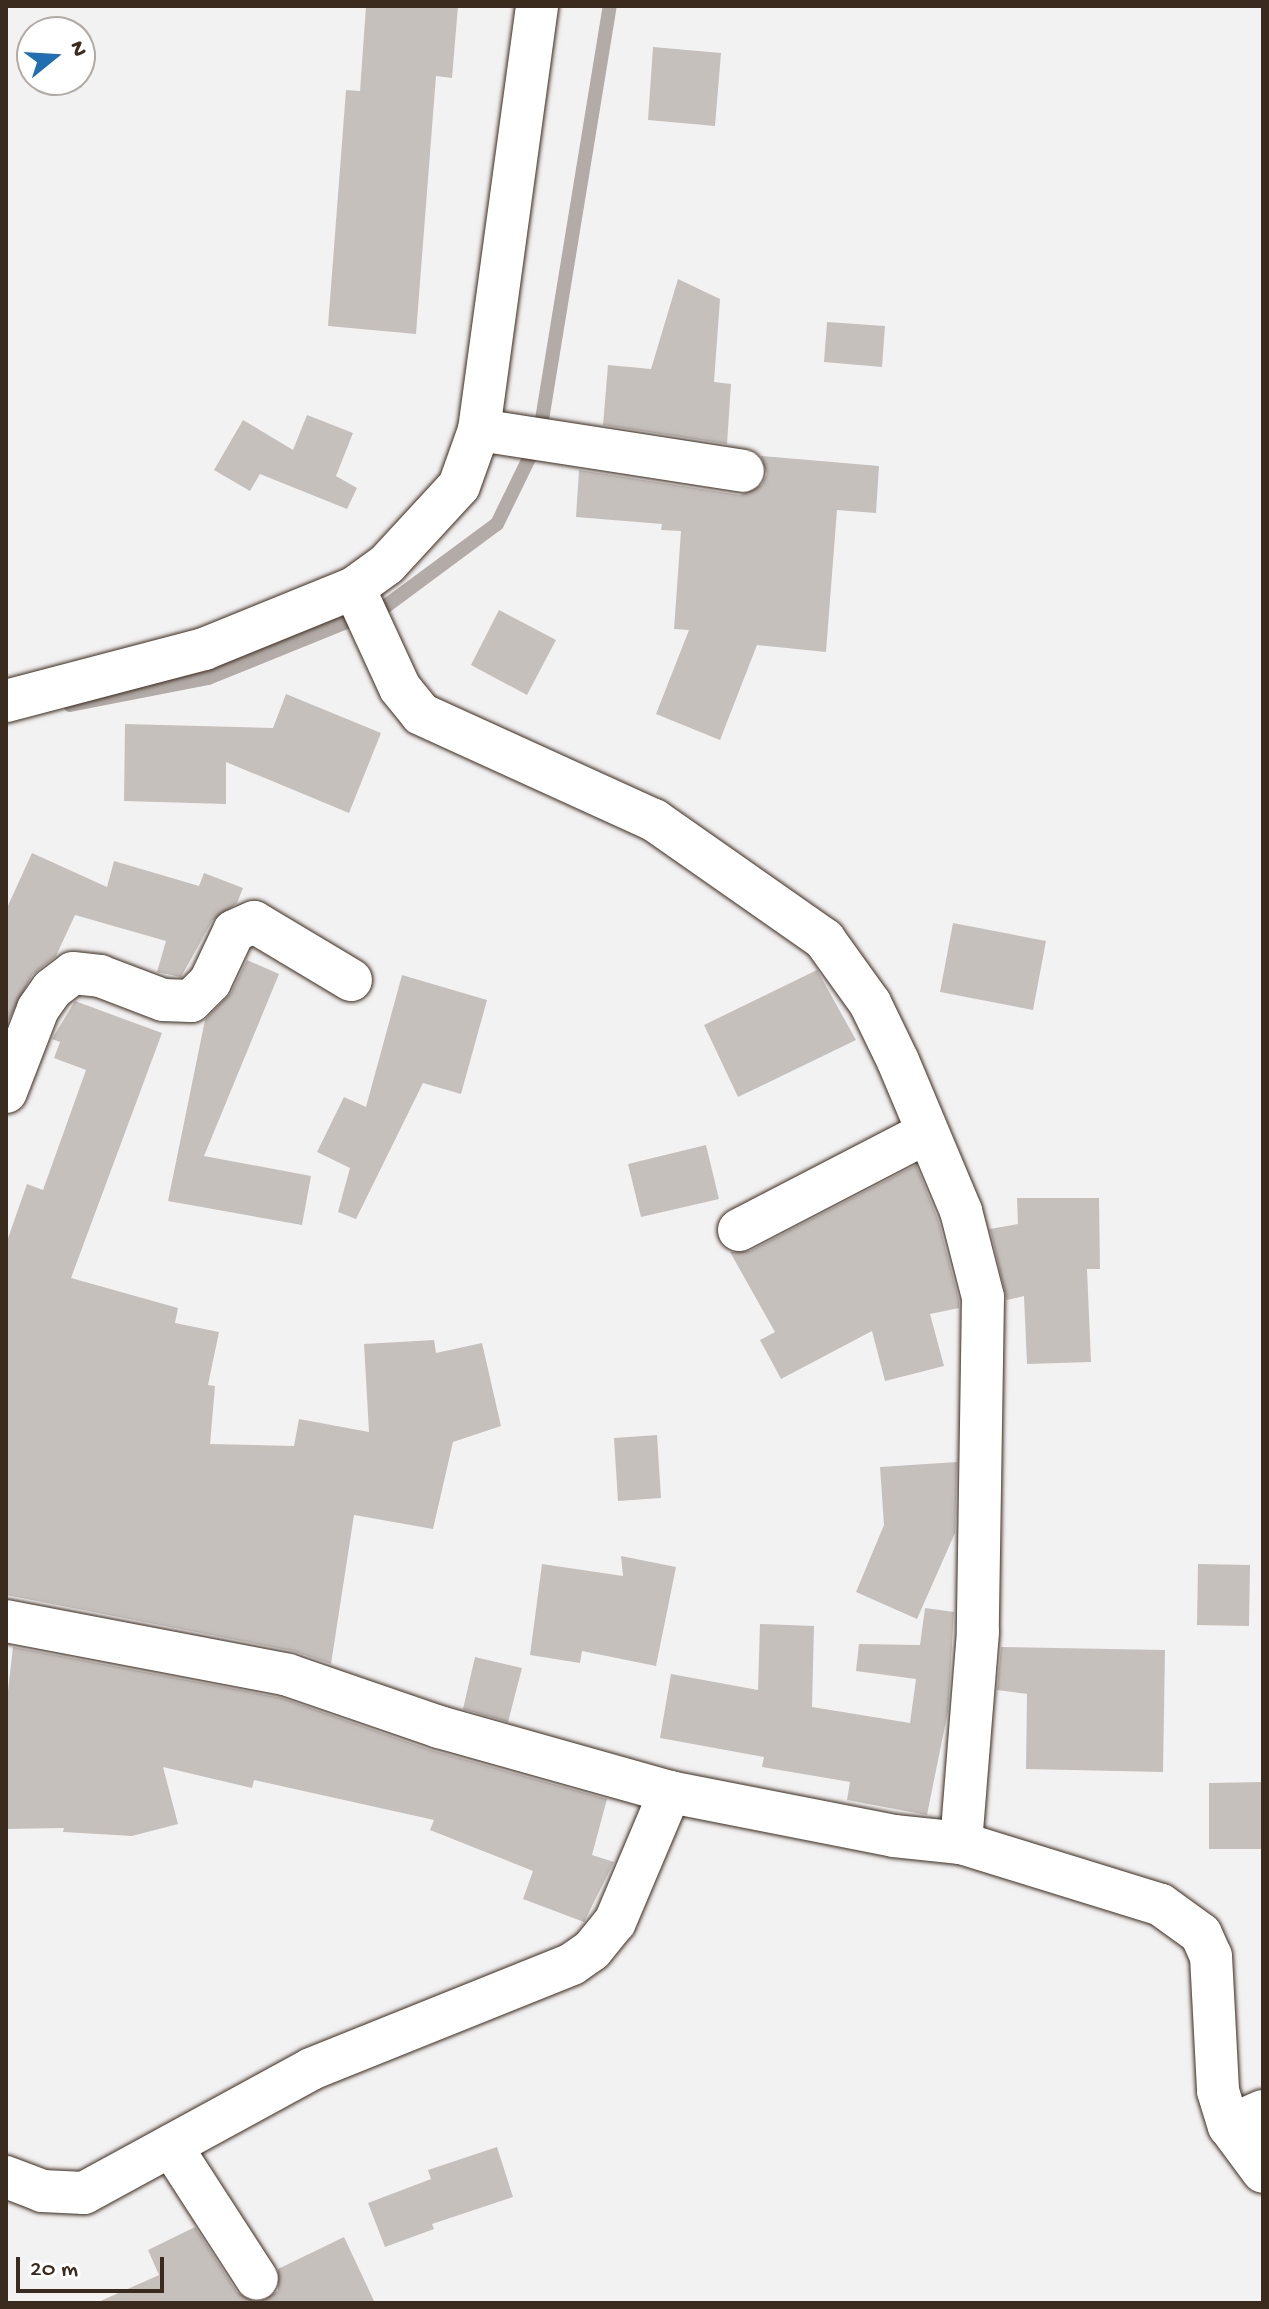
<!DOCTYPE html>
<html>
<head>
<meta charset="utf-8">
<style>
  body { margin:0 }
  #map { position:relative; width:1269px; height:2309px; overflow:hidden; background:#f3f2f2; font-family:"Gochi Hand",sans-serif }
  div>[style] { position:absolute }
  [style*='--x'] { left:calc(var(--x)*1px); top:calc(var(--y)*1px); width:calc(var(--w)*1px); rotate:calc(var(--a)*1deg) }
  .stream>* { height:14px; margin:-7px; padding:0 7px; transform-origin:7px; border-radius:7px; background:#b2aba7 }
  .building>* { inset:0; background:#c6c0bd }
  .roads { filter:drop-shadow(0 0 2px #3b2a1e) drop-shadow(0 0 2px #3b2a1e) }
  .minor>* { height:42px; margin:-21px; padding:0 21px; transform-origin:21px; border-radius:21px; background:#fff }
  span { translate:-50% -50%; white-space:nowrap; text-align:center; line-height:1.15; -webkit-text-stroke:7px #fff; paint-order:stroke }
  .frame { position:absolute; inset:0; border:8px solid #3b2a1e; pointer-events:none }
  .north { position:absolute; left:16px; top:16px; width:80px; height:80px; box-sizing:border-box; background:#fff; border:2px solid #b1aaa5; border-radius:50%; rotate:72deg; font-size:22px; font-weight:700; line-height:32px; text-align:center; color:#3b2a1e }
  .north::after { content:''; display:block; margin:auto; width:28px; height:36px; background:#1f6fb2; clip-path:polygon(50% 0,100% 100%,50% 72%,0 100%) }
  .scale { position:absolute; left:16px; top:2257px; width:148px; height:36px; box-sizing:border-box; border:4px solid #3b2a1e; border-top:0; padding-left:10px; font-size:24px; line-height:28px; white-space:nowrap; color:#3b2a1e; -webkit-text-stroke:6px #fff; paint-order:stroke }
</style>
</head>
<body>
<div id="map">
  <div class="stream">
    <i style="--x:70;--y:705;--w:141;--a:-11.1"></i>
    <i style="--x:208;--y:678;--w:192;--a:-22"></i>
    <i style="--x:386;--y:606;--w:138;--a:-36.5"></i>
    <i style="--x:497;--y:524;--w:96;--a:-64"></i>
    <i style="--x:539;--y:438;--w:438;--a:-80.7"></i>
  </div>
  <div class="building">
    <i style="clip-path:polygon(366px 6px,458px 6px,452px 78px,436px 76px,416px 334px,328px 326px,346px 90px,360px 91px)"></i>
    <i style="clip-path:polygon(653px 47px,721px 53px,715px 126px,648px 120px)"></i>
    <i style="clip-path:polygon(678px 279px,720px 299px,714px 382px,731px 384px,727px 444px,603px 425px,608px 365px,651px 369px)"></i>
    <i style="clip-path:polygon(827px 322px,885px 326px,882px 367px,824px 362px)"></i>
    <i style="clip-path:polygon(307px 415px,353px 433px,336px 476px,357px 488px,347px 509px,260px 474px,250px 491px,214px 470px,243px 420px,293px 450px)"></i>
    <i style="clip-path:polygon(761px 456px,879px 466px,876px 513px,837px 510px,826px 652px,757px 645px,720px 740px,656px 714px,689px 630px,674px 629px,681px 531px,661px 530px,662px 524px,576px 517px,579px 470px,740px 495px,762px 485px,767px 474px)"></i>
    <i style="clip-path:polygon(499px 610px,556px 640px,527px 695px,471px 665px)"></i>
    <i style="clip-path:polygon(286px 694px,381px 733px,349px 813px,226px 762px,226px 804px,124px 801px,125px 724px,273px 728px)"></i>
    <i style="clip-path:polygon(32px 853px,107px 887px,114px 861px,199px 886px,204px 873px,243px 888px,237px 903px,212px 921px,181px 977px,157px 972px,166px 941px,75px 915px,56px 956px,32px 975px,6px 1025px,6px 910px)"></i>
    <i style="clip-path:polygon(953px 923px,1046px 941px,1033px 1010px,940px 992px)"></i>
    <i style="clip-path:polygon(247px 960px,279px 974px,204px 1156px,311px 1176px,302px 1225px,168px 1201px,205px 1020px,231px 993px)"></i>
    <i style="clip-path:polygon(817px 970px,856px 1040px,738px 1097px,704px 1025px)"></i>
    <i style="clip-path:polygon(402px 975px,487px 1000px,461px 1094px,423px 1083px,356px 1219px,338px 1212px,350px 1168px,317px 1152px,344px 1097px,366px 1107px)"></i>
    <i style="clip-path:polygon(75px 1001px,162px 1033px,71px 1278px,178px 1308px,175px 1323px,219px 1332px,208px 1385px,215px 1386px,210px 1444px,294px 1446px,299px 1419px,369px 1432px,364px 1344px,434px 1340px,436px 1353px,482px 1343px,501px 1426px,453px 1442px,433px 1529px,354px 1515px,331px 1664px,293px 1651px,6px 1595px,6px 1244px,27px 1184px,43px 1190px,86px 1070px,54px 1058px,60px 1042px,52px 1039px)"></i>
    <i style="clip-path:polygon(706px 1145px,719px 1199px,641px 1217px,628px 1164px)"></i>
    <i style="clip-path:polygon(916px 1165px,938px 1219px,959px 1300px,959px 1308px,930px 1314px,944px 1366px,885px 1381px,872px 1331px,781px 1379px,760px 1340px,775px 1332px,730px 1252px,750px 1251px)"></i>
    <i style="clip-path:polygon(1017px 1198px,1099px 1198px,1100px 1269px,1087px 1269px,1091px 1362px,1027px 1364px,1024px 1296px,1007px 1300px,990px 1229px,1018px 1224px)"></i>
    <i style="clip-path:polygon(657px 1435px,661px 1498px,618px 1501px,614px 1438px)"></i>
    <i style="clip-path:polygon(957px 1462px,955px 1533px,917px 1619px,856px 1592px,884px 1525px,880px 1467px)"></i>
    <i style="clip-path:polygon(621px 1556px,676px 1567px,656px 1666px,582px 1651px,580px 1663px,530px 1655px,542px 1564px,623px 1576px)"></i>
    <i style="clip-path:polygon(1198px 1564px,1250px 1565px,1249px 1626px,1197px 1625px)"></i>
    <i style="clip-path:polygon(925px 1608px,954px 1612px,948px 1711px,927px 1815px,847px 1800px,850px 1782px,762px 1767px,764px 1757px,660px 1738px,671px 1674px,758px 1690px,760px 1624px,814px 1626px,812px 1707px,910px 1723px,916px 1679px,856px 1671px,859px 1644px,920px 1645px)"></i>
    <i style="clip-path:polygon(13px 1647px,282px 1698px,431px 1750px,607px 1799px,592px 1855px,614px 1862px,584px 1922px,523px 1899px,533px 1871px,430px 1830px,434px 1820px,254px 1780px,252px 1788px,163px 1767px,178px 1824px,132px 1836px,63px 1832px,64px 1828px,6px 1829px,6px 1708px)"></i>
    <i style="clip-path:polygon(1001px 1647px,1165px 1650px,1163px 1772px,1026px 1769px,1027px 1694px,997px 1690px)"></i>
    <i style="clip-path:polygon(475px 1657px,522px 1668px,508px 1722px,463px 1709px)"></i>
    <i style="clip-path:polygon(1263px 1782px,1263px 1849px,1209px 1849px,1209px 1783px)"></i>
    <i style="clip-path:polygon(497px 2147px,513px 2197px,432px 2224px,434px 2229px,385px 2247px,368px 2203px,431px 2179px,428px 2170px)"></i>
    <i style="clip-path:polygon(195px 2227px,237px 2292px,257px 2303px,278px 2291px,278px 2269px,344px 2237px,375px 2303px,96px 2303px,159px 2275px,148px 2250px)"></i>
  </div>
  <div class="roads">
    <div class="minor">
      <i style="--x:479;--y:430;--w:267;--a:8.8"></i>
      <i style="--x:354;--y:588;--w:110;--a:65.3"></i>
      <i style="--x:400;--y:688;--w:33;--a:51"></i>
      <i style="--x:421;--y:714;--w:256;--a:24.5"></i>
      <i style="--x:654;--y:820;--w:208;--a:35"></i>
      <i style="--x:824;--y:939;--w:79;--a:54.3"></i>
      <i style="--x:870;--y:1003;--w:64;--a:64.2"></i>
      <i style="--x:898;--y:1061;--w:163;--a:67.2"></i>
      <i style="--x:961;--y:1211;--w:89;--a:75.7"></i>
      <i style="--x:983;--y:1297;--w:335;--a:90.9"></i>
      <i style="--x:978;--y:1632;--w:212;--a:94.6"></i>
      <i style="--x:6;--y:701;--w:205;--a:-14.7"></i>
      <i style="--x:204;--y:649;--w:162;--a:-22.1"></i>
      <i style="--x:354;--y:588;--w:41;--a:-36"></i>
      <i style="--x:387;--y:564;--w:106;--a:-47.3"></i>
      <i style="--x:459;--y:486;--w:59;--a:-70.3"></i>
      <i style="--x:479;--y:430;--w:428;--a:-82.2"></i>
      <i style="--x:6;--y:1092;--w:89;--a:-68.9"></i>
      <i style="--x:38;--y:1009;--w:24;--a:-55"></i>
      <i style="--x:52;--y:989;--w:26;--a:-37"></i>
      <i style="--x:73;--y:973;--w:27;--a:6"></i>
      <i style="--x:100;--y:976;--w:67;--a:20.9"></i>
      <i style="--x:163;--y:1000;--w:28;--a:2"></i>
      <i style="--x:191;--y:1001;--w:27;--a:-45"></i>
      <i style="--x:210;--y:982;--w:56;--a:-64.8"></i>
      <i style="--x:234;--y:931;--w:22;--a:-24"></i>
      <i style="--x:254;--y:922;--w:113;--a:30.9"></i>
      <i style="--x:739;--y:1230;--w:211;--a:-27.4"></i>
      <i style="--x:6;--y:1621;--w:287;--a:10.8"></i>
      <i style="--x:288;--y:1675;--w:160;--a:19"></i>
      <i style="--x:439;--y:1727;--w:240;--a:15.7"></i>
      <i style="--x:670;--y:1792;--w:228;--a:11.1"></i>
      <i style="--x:894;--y:1836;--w:67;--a:6"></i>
      <i style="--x:961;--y:1843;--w:209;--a:17.2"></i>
      <i style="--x:1161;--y:1905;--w:49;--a:35.9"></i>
      <i style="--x:1201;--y:1934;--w:24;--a:66"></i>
      <i style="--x:1211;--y:1956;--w:135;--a:87"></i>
      <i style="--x:1218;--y:2091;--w:37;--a:73"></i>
      <i style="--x:1229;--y:2126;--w:57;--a:53.5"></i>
      <i style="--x:1229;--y:2126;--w:37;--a:-24"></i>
      <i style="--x:171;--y:2146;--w:158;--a:57.1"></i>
      <i style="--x:6;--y:2177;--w:39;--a:21"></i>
      <i style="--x:42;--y:2191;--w:42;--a:2.7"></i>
      <i style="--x:84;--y:2193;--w:259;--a:-28.6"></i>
      <i style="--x:311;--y:2069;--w:281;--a:-21.9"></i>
      <i style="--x:572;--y:1964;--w:24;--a:-35"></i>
      <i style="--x:592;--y:1950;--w:36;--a:-51"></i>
      <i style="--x:615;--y:1922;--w:141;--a:-67.1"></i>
    </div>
  </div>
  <div class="frame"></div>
  <div class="north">N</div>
  <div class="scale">20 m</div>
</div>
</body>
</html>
